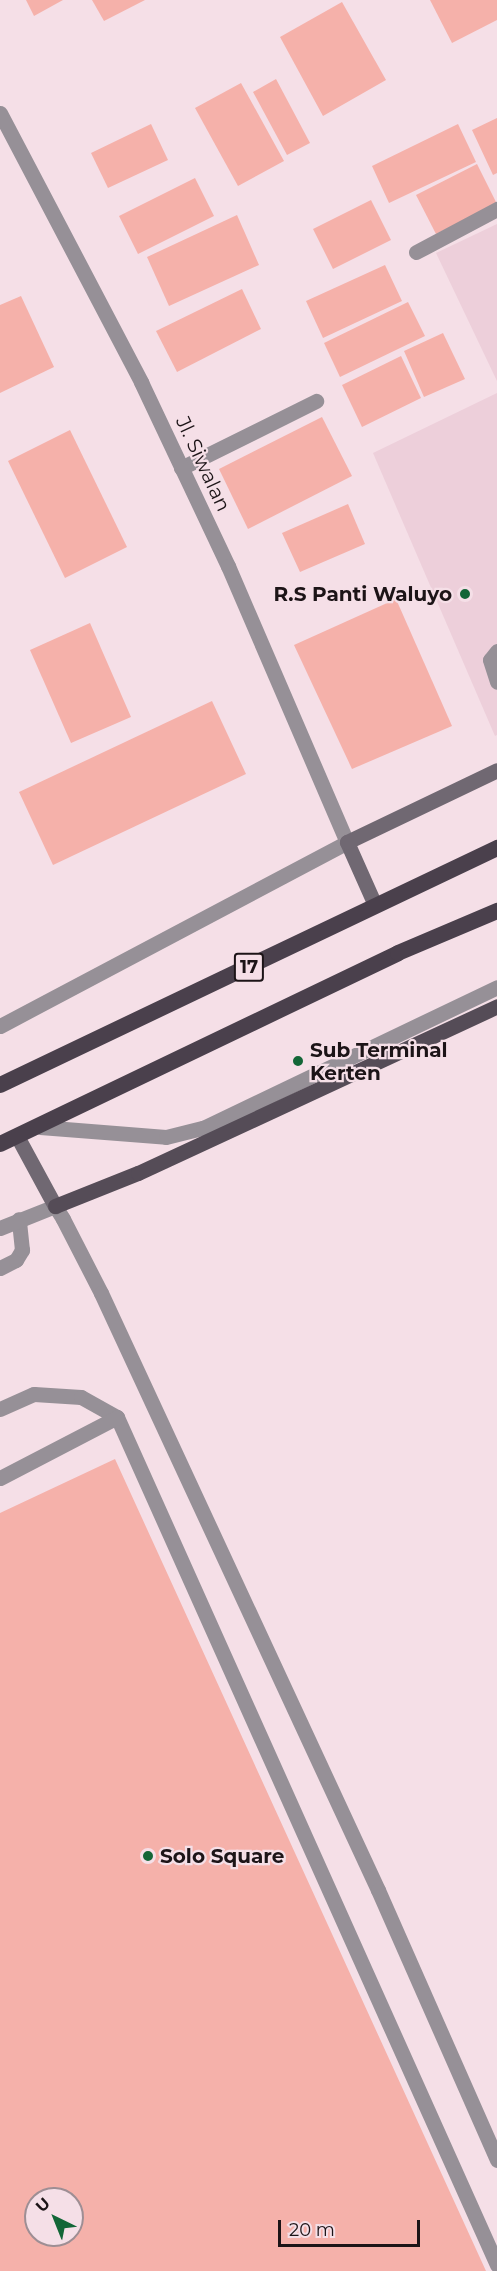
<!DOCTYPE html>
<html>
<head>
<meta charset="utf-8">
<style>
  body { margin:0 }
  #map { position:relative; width:497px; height:2271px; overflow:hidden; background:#f5dfe7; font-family:Montserrat,sans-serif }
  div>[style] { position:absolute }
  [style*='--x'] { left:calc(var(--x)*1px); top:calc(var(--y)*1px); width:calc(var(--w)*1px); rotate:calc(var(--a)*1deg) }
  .built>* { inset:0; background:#edcfda }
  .building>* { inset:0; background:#f5b1aa }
  .service>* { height:15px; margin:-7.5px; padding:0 7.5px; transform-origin:7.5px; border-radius:7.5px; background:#969097 }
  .minor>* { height:15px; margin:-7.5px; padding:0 7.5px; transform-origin:7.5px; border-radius:7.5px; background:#969097 }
  .tertiary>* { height:15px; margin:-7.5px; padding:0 7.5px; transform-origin:7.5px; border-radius:7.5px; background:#969097 }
  .secondary>* { height:15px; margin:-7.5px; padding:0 7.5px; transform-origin:7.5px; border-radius:7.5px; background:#706872 }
  .primary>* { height:15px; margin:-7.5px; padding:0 7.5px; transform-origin:7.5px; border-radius:7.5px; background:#554c57 }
  .trunk>* { height:16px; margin:-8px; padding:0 8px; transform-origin:8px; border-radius:8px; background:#4a404c }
  .dots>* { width:16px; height:16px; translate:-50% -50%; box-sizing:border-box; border:3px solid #f5dfe7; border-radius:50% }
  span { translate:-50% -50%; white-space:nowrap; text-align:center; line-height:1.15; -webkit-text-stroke:4.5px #f5dfe7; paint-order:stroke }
  .shield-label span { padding:2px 4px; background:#f5dfe7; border:2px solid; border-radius:4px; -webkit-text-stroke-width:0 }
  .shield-label { font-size:18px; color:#1c1417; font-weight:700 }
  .street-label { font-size:20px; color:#1c1417 }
  .poi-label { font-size:20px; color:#1c1417; font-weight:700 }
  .right { translate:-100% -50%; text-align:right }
  .left { translate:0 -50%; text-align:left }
  .north { position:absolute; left:24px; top:2187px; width:60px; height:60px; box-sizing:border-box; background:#f5dfe7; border:2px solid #9e8e94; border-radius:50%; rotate:317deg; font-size:16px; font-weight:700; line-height:24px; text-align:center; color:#1c1417 }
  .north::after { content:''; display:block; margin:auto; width:21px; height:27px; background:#136637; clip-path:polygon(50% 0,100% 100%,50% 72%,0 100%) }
  .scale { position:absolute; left:278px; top:2220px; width:142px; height:27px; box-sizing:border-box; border:3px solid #1c1417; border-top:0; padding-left:8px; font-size:18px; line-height:21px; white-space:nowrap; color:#1c1417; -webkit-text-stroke:4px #f5dfe7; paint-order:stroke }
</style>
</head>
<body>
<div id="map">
  <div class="built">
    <i style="clip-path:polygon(497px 224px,497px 381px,436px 253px)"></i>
    <i style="clip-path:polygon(497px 393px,497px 735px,495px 736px,373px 453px)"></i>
  </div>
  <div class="building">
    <i style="clip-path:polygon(26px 0,63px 0,34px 16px)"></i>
    <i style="clip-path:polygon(92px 0,145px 0,104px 21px)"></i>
    <i style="clip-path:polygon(430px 0,497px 0,497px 20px,452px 43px)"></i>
    <i style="clip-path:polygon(342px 2px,386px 80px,323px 116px,280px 37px)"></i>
    <i style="clip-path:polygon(276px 79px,310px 143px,287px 155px,253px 92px)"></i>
    <i style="clip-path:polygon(241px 83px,284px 161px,238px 186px,195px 108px)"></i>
    <i style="clip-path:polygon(497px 118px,497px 173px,493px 175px,472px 130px)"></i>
    <i style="clip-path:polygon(151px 124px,168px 160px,108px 188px,91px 153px)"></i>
    <i style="clip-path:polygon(458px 124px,476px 162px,389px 203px,372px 166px)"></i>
    <i style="clip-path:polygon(477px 164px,497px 204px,436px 234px,416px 195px)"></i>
    <i style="clip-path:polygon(195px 178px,214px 216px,138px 254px,119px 216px)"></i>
    <i style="clip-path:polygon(371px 200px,391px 240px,333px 269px,313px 229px)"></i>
    <i style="clip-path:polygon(237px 215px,259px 265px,169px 306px,147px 257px)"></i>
    <i style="clip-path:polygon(385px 265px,402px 301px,323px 338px,306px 301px)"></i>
    <i style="clip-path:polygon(242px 289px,261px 329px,177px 372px,156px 331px)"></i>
    <i style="clip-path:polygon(21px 296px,54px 367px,0 393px,0 305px)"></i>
    <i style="clip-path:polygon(408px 302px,425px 336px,340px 377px,324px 343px)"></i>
    <i style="clip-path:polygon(443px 333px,465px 379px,424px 397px,404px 351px)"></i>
    <i style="clip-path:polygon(401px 356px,421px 398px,362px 427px,342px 385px)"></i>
    <i style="clip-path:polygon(322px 417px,352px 476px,248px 529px,219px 469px)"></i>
    <i style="clip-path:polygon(70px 430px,127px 547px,65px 578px,8px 461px)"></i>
    <i style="clip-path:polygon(348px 504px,365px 544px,300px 572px,282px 533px)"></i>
    <i style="clip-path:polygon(396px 599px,452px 726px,352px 769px,294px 645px)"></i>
    <i style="clip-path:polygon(90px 623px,131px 717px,71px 743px,30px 650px)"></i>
    <i style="clip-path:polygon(212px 701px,246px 774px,53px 865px,19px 792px)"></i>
    <i style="clip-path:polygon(evenodd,115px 1459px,486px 2271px,0 2271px,0 1513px,115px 1459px,36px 2199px,72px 2199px,72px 2235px,36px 2235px,36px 2199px)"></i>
  </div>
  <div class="service">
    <i style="--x:497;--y:651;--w:11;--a:128"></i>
    <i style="--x:490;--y:660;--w:23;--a:72"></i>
    <i style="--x:40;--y:1127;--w:126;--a:4.5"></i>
    <i style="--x:166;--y:1137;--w:38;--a:-14"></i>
    <i style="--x:203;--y:1128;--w:326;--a:-25.6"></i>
    <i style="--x:0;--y:1268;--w:18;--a:-27"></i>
    <i style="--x:16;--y:1260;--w:12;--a:-59"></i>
    <i style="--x:22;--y:1250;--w:31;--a:-96"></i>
    <i style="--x:0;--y:1409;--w:37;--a:-24"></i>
    <i style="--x:34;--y:1394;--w:47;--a:3.7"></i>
    <i style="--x:81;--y:1397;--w:41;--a:29.1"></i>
    <i style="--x:117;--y:1417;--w:929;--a:65.86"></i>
    <i style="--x:0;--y:1478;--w:132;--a:-27.5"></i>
  </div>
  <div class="minor">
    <i style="--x:416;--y:252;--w:92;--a:-28"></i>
    <i style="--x:181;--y:468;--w:151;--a:-26.4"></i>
    <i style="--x:0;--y:1026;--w:393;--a:-27.9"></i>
    <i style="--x:0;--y:1228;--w:59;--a:-21.8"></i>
    <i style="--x:55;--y:1206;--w:15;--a:58"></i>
    <i style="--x:63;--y:1219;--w:83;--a:62.8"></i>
    <i style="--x:101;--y:1293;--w:658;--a:65.11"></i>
    <i style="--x:378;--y:1890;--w:295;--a:66.2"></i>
  </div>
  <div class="tertiary">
    <i style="--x:0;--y:113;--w:304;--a:62.3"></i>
    <i style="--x:141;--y:382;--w:204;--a:64.7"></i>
    <i style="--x:228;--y:566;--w:301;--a:66.7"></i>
  </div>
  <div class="secondary">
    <i style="--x:375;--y:905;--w:69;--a:-114"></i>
    <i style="--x:347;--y:842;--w:166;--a:-25.6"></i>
    <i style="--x:17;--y:1136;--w:80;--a:61.5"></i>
  </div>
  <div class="primary">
    <i style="--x:55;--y:1206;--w:89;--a:-21.7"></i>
    <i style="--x:138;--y:1173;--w:396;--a:-24.9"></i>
  </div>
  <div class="trunk">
    <i style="--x:0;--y:1085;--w:551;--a:-25.49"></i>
    <i style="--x:0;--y:1144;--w:441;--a:-25.6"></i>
    <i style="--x:398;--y:953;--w:108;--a:-23"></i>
  </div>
  <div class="dots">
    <i style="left:465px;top:594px;background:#136637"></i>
    <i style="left:298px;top:1061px;background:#136637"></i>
    <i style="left:148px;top:1856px;background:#136637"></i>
  </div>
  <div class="shield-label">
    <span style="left:249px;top:967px">17</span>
  </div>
  <div class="street-label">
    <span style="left:203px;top:464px;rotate:65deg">Jl. Siwalan</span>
  </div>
  <div class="poi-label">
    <span class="right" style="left:452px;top:594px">R.S Panti Waluyo</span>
    <span class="left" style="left:310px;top:1062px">Sub Terminal<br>Kerten</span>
    <span class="left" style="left:160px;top:1856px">Solo Square</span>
  </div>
  <div class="north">U</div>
  <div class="scale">20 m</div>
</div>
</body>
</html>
